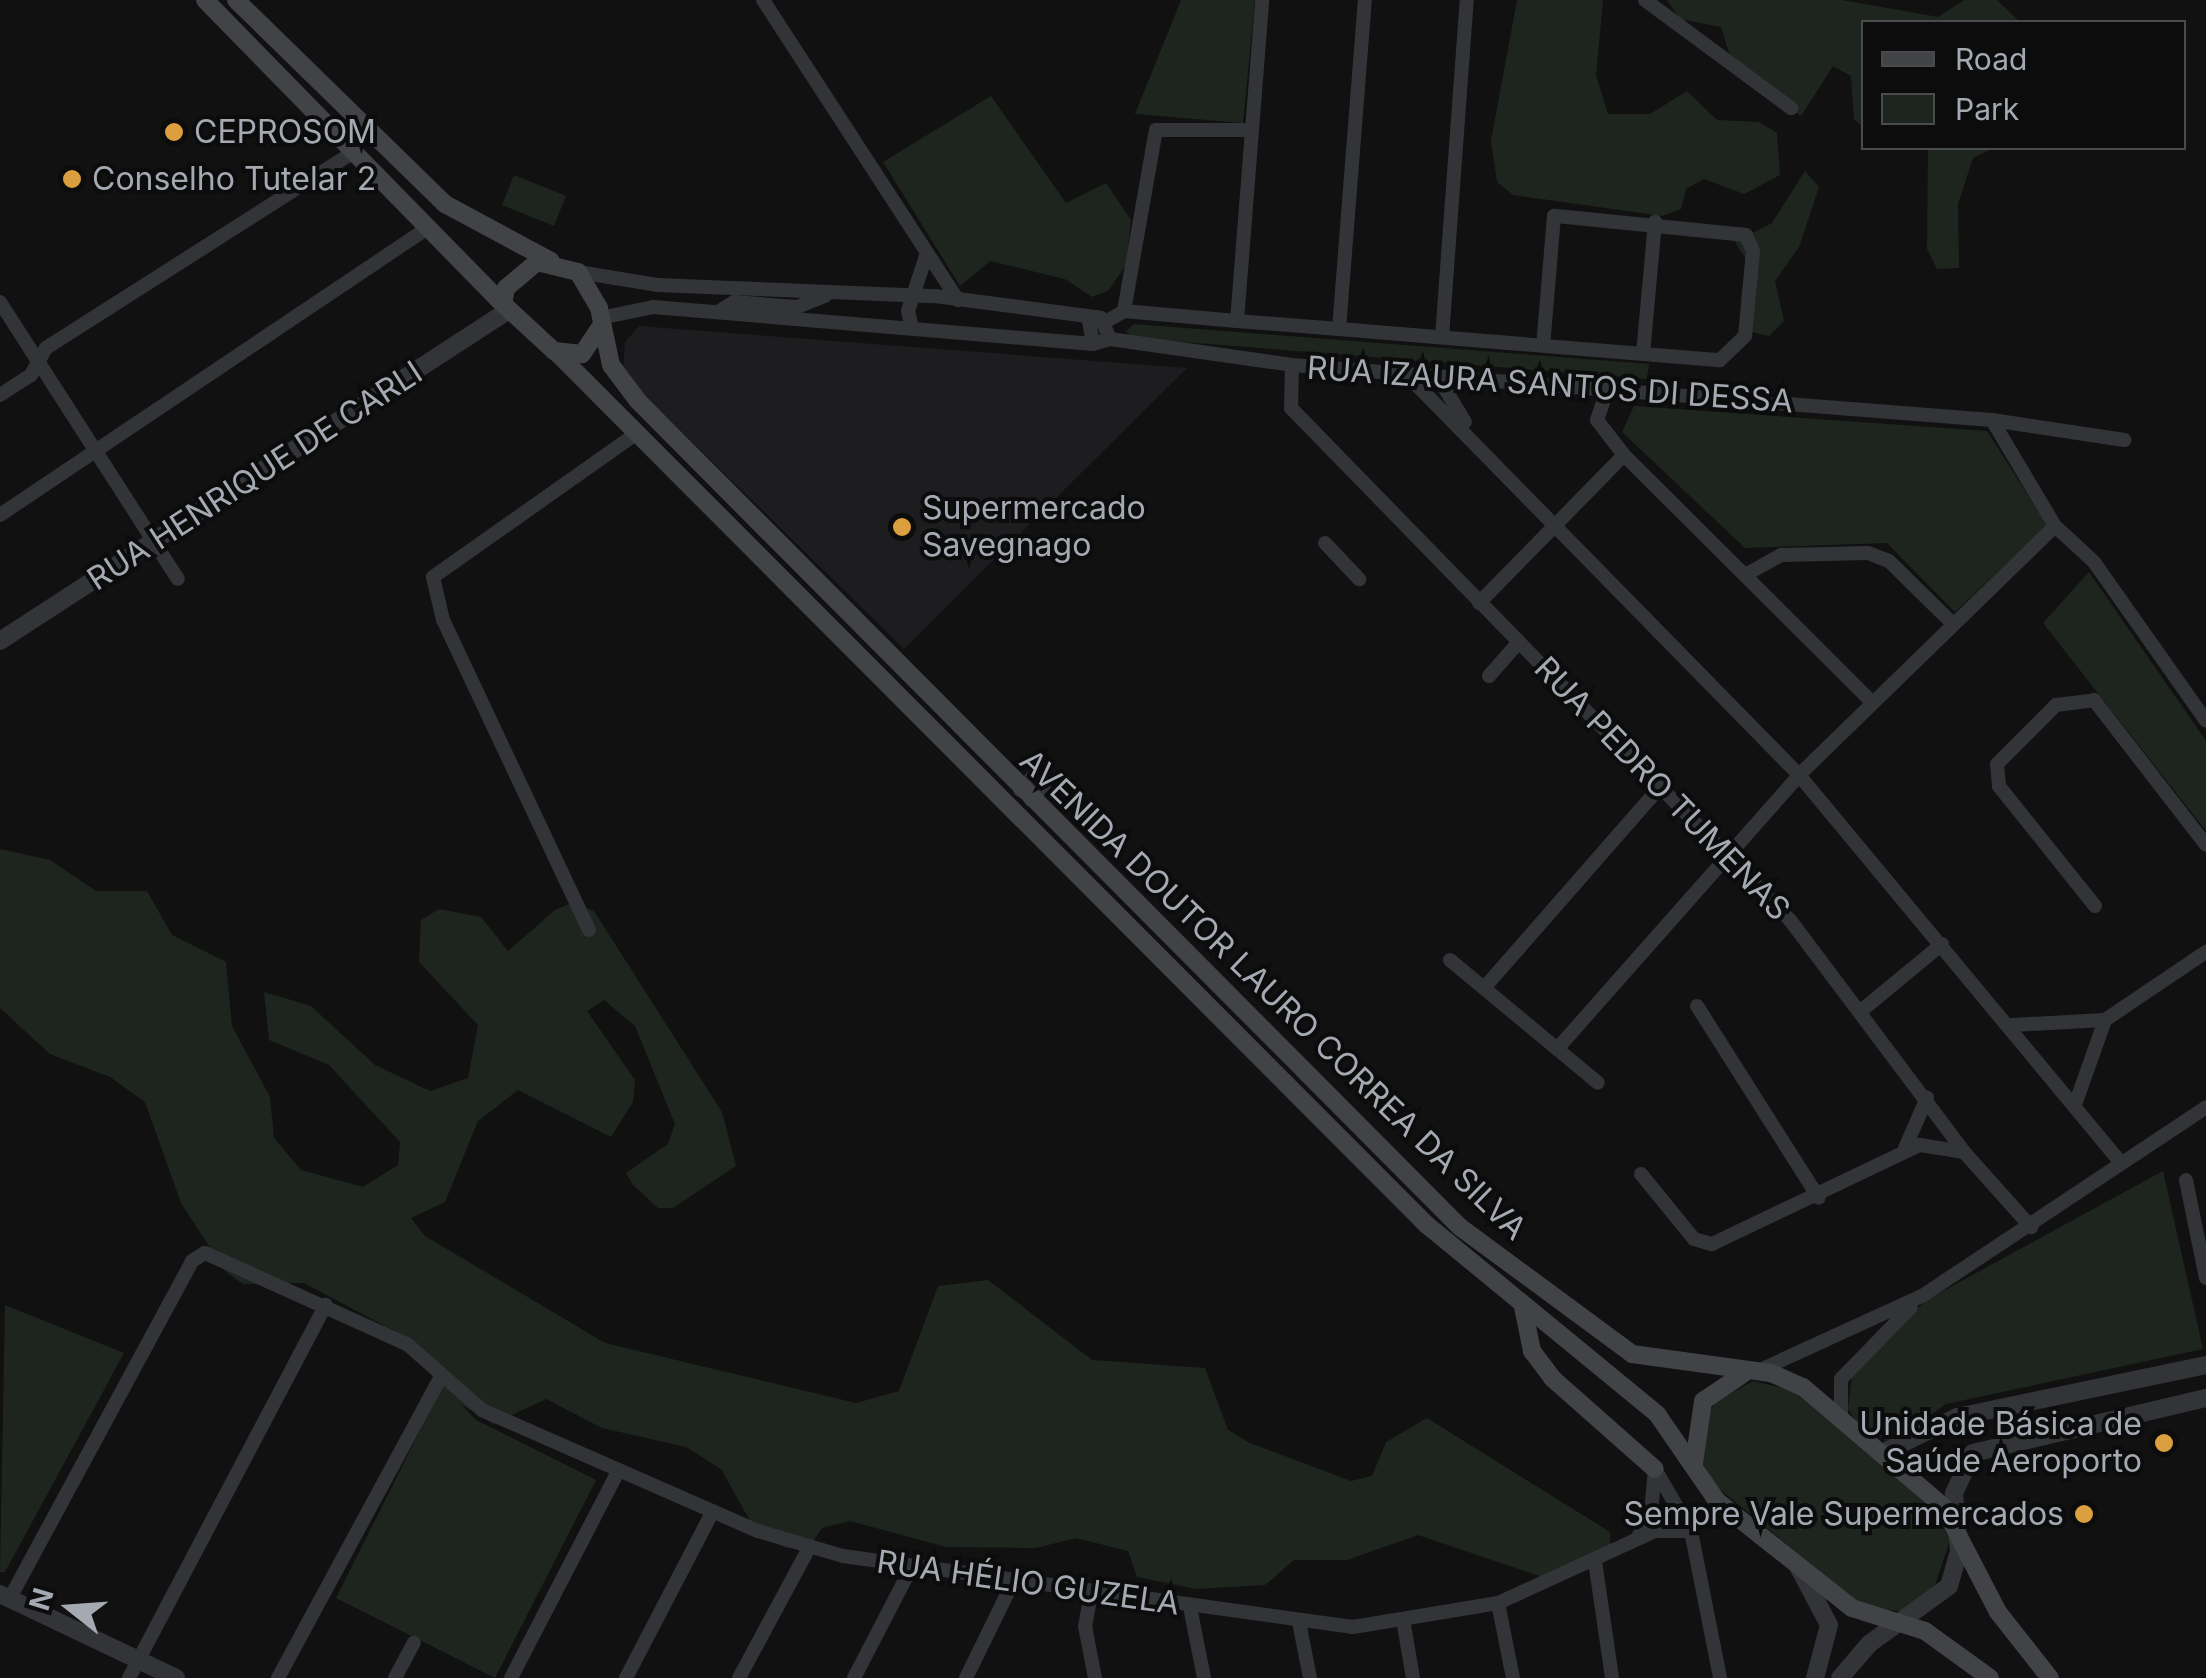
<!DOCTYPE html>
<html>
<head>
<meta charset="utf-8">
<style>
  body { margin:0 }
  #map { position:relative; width:2206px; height:1678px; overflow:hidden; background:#111112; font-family:Inter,sans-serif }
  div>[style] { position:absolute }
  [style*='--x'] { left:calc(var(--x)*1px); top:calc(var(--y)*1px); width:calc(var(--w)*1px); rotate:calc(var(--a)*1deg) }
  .built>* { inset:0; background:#1d1d1f }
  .green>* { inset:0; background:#1e251e }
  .minor>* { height:14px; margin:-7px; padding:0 7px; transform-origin:7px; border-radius:7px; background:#333437 }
  .tertiary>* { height:18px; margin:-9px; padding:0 9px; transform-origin:9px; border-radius:9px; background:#333437 }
  .secondary>* { height:18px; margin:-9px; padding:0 9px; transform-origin:9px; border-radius:9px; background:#414347 }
  .dots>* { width:28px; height:28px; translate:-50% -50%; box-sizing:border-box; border:5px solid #0c0c0d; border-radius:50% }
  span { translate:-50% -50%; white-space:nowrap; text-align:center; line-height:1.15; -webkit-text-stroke:8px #0c0c0d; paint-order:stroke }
  .poi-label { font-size:32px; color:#a4a9b2 }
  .left { translate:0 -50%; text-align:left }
  .right { translate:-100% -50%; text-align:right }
  .street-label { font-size:32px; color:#a4a9b2 }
  .legend { position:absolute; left:1861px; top:20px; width:325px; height:130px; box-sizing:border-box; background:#0c0c0d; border:2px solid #494b4f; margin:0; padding:12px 18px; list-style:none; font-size:30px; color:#a4a9b2 }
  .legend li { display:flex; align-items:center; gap:20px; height:50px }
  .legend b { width:50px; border:2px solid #494b4f }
  .north { position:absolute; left:20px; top:1558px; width:100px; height:100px; -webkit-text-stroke:8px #0c0c0d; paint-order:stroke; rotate:287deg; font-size:28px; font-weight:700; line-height:40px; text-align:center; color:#a4a9b2 }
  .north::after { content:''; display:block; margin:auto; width:35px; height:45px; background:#a4a9b2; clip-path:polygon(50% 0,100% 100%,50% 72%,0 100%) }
</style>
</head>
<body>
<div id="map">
  <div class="built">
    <i style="clip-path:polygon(639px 326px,1187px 368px,904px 649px,623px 374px,625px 342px)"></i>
  </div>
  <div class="green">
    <i style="clip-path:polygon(1181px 0,1255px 0,1243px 123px,1135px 114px)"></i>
    <i style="clip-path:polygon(1517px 0,1603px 0,1596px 75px,1608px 114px,1650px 114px,1687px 91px,1717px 120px,1759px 122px,1777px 133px,1780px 175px,1744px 194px,1704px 179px,1686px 189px,1681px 209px,1662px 216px,1513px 195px,1497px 182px,1491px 141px)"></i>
    <i style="clip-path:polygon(1667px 0,1842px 0,1938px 17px,1964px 0,1997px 0,2020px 22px,1864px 22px,1863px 127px,1854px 119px,1851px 76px,1833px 66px,1801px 116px,1733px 65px,1721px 27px,1680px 19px)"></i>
    <i style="clip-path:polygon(991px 96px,1066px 203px,1106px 183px,1131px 220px,1126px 265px,1108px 291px,1092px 297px,1065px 279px,990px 261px,960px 286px,883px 162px)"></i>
    <i style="clip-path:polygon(1928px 148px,1993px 148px,1973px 158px,1958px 204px,1959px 268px,1937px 269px,1927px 249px)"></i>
    <i style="clip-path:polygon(1805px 171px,1819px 187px,1799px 247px,1775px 281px,1784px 321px,1769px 336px,1752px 332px,1741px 300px,1746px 259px,1735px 242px,1772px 223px)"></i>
    <i style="clip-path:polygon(514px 175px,566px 196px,554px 226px,502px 205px)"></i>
    <i style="clip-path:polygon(1134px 324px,1649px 364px,1647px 379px,1133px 338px,1126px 331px)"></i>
    <i style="clip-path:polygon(1634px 406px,1987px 431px,2047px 525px,1955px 612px,1887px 543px,1745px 548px,1622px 432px)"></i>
    <i style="clip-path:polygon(2089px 572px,2206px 741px,2206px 831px,2043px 623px)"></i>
    <i style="clip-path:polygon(0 849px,50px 860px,96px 891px,147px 891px,172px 935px,226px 962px,232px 1026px,270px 1097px,274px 1138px,301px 1170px,363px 1187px,398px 1165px,400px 1142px,329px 1065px,269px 1040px,264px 992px,311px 1006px,375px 1065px,430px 1091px,468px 1078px,478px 1025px,419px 962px,421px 920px,439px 909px,481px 917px,508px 951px,555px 910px,574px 902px,594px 911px,722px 1112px,736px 1166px,673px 1208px,658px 1208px,633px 1185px,626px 1173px,668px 1144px,675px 1124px,635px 1026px,604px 1000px,587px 1011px,635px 1080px,633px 1102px,611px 1137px,518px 1090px,478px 1121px,445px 1202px,411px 1218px,425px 1236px,605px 1343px,856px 1403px,899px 1391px,938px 1286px,988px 1280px,1092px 1360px,1205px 1368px,1228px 1430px,1250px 1443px,1351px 1481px,1372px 1476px,1386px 1442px,1427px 1418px,1610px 1532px,1610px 1547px,1586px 1571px,1551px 1580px,1418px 1535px,1347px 1560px,1294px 1560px,1265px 1585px,1196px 1589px,1137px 1577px,1128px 1551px,1076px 1538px,1036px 1548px,946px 1547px,850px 1521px,822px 1528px,809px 1548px,786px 1548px,758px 1535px,721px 1469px,686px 1447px,602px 1428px,546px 1399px,493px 1424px,461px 1404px,476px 1420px,596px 1480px,495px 1678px,336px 1598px,440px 1391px,428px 1358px,413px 1341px,304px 1283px,243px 1284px,226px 1272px,181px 1203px,145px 1102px,110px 1077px,50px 1054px,0 1008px)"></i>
    <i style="clip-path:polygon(2163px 1171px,2203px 1349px,1946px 1404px,1891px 1443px,1860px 1427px,1848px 1409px,1852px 1375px,1925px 1301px)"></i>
    <i style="clip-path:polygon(5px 1305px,124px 1353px,5px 1572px,0 1572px)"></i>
    <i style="clip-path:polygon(1753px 1381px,1795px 1391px,1929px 1501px,1950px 1540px,1932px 1594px,1902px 1611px,1865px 1608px,1712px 1483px,1702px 1462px,1705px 1420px,1716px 1401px)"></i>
  </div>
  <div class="minor">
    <i style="--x:763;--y:0;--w:358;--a:57"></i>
    <i style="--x:1645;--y:0;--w:182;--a:36.5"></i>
    <i style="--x:578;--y:272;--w:80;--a:9.3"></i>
    <i style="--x:657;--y:285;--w:278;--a:2.3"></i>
    <i style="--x:935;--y:296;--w:167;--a:7.5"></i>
    <i style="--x:1101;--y:318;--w:23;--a:67"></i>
    <i style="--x:1110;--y:339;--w:18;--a:164"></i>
    <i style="--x:1093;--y:344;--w:22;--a:-100"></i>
    <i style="--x:0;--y:302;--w:329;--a:57.3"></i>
    <i style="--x:1124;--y:311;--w:184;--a:-80"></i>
    <i style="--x:1156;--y:130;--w:95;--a:0"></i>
    <i style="--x:718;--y:312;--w:19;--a:-32"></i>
    <i style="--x:734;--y:302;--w:63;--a:4.5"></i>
    <i style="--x:797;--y:307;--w:31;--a:-22"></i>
    <i style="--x:600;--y:318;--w:54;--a:-11.7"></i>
    <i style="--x:653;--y:307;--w:442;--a:4.8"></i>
    <i style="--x:1107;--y:321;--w:20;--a:-30"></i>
    <i style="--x:1124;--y:311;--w:113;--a:5.1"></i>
    <i style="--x:1237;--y:321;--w:102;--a:4.5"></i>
    <i style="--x:1339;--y:329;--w:382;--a:4.7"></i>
    <i style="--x:1720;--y:360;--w:35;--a:-44"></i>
    <i style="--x:1745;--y:336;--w:85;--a:-84.6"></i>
    <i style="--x:1753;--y:251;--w:17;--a:-114"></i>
    <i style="--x:1746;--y:235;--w:193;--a:-174.3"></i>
    <i style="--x:1554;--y:216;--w:130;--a:94.8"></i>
    <i style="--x:1237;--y:321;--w:322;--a:-85.5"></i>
    <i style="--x:912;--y:328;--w:17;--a:-103"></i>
    <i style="--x:908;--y:311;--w:61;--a:-71.9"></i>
    <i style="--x:1339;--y:329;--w:330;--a:-85.5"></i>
    <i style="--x:1442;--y:337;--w:338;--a:-85.8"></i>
    <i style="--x:1110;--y:339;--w:184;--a:8.1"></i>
    <i style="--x:1292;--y:365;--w:702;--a:4.49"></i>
    <i style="--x:1992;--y:420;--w:134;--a:8.6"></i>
    <i style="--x:1643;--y:354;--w:133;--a:-84.8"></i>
    <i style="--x:1292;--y:365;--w:43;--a:91.3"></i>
    <i style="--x:1291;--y:408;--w:715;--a:45.74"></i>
    <i style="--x:1790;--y:920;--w:290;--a:53.1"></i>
    <i style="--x:1964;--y:1152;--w:101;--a:48.2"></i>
    <i style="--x:1403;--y:371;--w:566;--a:45.57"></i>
    <i style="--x:1799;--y:775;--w:504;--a:50.31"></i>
    <i style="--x:1436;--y:374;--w:56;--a:58.9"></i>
    <i style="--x:1608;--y:388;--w:34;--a:109"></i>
    <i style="--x:1597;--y:420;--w:44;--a:52.4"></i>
    <i style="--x:1624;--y:455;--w:349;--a:44.9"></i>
    <i style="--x:0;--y:395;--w:37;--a:-33"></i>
    <i style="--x:31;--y:375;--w:31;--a:-61"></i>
    <i style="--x:46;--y:348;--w:365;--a:-32.5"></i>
    <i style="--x:1992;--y:420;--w:123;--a:59.3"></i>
    <i style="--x:2055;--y:526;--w:53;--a:42.7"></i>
    <i style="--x:2094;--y:562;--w:194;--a:54.8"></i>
    <i style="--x:0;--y:515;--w:517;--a:-33.87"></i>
    <i style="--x:1325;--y:543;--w:50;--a:46.6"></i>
    <i style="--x:1745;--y:575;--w:41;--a:-29.1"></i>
    <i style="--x:1781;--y:555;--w:87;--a:-1.3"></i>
    <i style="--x:1868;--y:553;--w:22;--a:21"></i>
    <i style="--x:1889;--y:561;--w:88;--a:44.5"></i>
    <i style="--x:1479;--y:603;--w:207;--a:-45.6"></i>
    <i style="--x:1489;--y:676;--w:45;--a:-48.6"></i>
    <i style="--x:1020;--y:790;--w:35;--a:-46"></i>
    <i style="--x:1031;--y:800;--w:21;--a:-49"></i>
    <i style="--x:2095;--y:906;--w:154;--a:-128.7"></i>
    <i style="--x:1999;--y:786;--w:22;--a:-95"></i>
    <i style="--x:1997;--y:764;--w:83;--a:-45"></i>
    <i style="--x:2056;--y:705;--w:38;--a:-7"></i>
    <i style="--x:2094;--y:700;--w:183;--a:52.3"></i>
    <i style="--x:589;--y:930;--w:343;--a:-115.2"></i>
    <i style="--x:443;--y:620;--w:44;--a:-103.1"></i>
    <i style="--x:433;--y:577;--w:248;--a:-35.2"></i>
    <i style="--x:1450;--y:960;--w:192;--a:39.7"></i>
    <i style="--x:1484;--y:988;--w:264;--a:-48.8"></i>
    <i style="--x:1697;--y:1006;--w:227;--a:57.6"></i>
    <i style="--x:1861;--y:1011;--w:105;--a:-39.6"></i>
    <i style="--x:2011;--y:1025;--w:94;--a:-3"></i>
    <i style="--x:2105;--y:1020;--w:122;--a:-34"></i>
    <i style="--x:1557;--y:1049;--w:366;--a:-48.5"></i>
    <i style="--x:1799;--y:775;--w:357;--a:-44.2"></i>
    <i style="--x:2076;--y:1102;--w:87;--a:-70.5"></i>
    <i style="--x:1905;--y:1148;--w:55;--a:-66.3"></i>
    <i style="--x:1641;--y:1174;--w:84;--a:50.8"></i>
    <i style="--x:1694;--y:1239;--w:19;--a:16"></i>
    <i style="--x:1712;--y:1244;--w:230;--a:-25.5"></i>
    <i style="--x:1920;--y:1145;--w:45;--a:9"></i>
    <i style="--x:2186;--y:1180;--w:100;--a:78.5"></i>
    <i style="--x:1760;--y:1370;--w:178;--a:-24.6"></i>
    <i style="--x:1922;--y:1296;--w:341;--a:-33.6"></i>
    <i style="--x:1841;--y:1419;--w:40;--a:-90"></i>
    <i style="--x:1841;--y:1379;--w:100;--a:-45.8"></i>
    <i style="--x:1655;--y:1469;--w:72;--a:59.9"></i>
    <i style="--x:1691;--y:1531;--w:150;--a:78.8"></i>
    <i style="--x:1638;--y:1537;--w:27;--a:-62"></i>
    <i style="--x:1651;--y:1513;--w:44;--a:-84.8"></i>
    <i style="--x:1595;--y:1561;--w:118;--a:81.7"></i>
    <i style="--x:1091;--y:1593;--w:34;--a:100"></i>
    <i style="--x:1085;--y:1626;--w:53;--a:79.1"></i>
    <i style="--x:10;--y:1598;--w:383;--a:-61.6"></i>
    <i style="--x:192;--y:1261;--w:15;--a:-32"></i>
    <i style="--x:205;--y:1253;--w:222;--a:24.3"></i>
    <i style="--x:407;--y:1344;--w:100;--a:41.3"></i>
    <i style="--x:482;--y:1410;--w:301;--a:23.7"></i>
    <i style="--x:758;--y:1531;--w:89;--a:16.4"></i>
    <i style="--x:843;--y:1556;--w:515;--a:7.93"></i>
    <i style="--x:1353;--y:1627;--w:147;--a:-9.4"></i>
    <i style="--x:1498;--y:1603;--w:173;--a:-24.6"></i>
    <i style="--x:1655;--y:1531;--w:36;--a:0"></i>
    <i style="--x:1498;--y:1603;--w:76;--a:78.7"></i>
    <i style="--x:1190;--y:1607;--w:72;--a:78.8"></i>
    <i style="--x:1299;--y:1622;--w:57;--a:78.9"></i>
    <i style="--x:1404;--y:1625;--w:54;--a:80.4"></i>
    <i style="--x:129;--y:1678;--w:422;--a:-62.2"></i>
    <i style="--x:278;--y:1678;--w:342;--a:-61.6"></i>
    <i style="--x:395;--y:1678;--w:40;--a:-62"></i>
    <i style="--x:511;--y:1678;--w:234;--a:-62.6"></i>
    <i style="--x:626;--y:1678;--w:188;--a:-62.5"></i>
    <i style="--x:739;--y:1678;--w:150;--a:-61.7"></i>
    <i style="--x:854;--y:1678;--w:124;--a:-62.6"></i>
    <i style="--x:966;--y:1678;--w:107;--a:-63.9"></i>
  </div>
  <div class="tertiary">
    <i style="--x:0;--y:641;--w:607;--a:-33.04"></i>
    <i style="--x:1882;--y:1453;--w:83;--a:-25.6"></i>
    <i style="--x:1957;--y:1417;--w:254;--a:-11.8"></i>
    <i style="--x:1799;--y:1568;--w:64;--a:62.2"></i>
    <i style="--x:1829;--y:1625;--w:55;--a:104.8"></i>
    <i style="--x:0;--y:1594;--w:195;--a:25.5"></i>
    <i style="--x:1840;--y:1678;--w:45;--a:-49.5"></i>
    <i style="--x:1869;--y:1644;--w:99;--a:-35.9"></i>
    <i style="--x:1949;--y:1586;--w:36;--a:-74"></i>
    <i style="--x:1959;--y:1551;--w:58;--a:-94.9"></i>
    <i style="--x:1954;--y:1493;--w:44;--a:-64.6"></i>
    <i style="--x:1973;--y:1453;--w:239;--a:-13.3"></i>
  </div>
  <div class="secondary">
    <i style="--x:205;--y:0;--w:426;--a:45.6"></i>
    <i style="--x:236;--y:0;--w:292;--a:44.3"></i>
    <i style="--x:445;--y:204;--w:120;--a:28.3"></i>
    <i style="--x:601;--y:326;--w:34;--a:124"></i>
    <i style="--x:582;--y:354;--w:28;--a:-174"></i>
    <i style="--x:554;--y:351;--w:69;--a:-137.3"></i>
    <i style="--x:503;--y:304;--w:16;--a:-79"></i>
    <i style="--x:506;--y:288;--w:40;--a:-40"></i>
    <i style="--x:537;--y:262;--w:42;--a:13.7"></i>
    <i style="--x:578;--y:272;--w:42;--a:59.7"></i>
    <i style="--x:599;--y:308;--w:58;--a:78.1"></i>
    <i style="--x:611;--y:365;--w:45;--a:53.1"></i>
    <i style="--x:638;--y:401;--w:1165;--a:45.14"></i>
    <i style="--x:1460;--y:1227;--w:214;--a:36.4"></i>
    <i style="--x:1632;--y:1354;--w:140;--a:7.8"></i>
    <i style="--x:1771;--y:1373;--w:35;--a:24"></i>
    <i style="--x:1803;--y:1387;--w:184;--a:40.4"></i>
    <i style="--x:1943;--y:1506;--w:119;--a:62.6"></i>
    <i style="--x:1998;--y:1612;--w:84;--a:51.8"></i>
    <i style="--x:555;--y:351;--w:1235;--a:45.07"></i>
    <i style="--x:1427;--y:1225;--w:298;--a:39.4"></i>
    <i style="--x:1657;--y:1414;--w:106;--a:55.4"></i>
    <i style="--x:1717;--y:1501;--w:172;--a:38.4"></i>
    <i style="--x:1852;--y:1608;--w:77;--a:17.5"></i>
    <i style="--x:1925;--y:1631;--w:80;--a:35.9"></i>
    <i style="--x:1523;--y:1307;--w:45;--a:78.4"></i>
    <i style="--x:1532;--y:1351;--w:34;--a:53"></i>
    <i style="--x:1552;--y:1378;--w:137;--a:41.5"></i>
    <i style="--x:1694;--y:1463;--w:63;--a:-81.7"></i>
    <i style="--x:1703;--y:1401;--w:48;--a:-34"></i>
  </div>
  <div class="dots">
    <i style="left:174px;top:132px;background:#dc9f3f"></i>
    <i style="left:72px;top:179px;background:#dc9f3f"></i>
    <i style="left:902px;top:527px;background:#dc9f3f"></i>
    <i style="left:2164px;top:1443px;background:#dc9f3f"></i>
    <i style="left:2084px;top:1514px;background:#dc9f3f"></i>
  </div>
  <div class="poi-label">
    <span class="left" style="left:194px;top:132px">CEPROSOM</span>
    <span class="left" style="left:92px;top:179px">Conselho Tutelar 2</span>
    <span class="left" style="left:922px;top:527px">Supermercado<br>Savegnago</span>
    <span class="right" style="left:2142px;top:1443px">Unidade Básica de<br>Saúde Aeroporto</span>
    <span class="right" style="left:2064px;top:1514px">Sempre Vale Supermercados</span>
  </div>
  <div class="street-label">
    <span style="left:1550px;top:385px;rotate:4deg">RUA IZAURA SANTOS DI DESSA</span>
    <span style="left:255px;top:476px;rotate:-33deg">RUA HENRIQUE DE CARLI</span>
    <span style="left:1662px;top:789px;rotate:46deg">RUA PEDRO TUMENAS</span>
    <span style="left:1273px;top:995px;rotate:44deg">AVENIDA DOUTOR LAURO CORREA DA SILVA</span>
    <span style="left:1028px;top:1583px;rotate:8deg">RUA HÉLIO GUZELA</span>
  </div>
  <ul class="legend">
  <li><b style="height:12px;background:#414347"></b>Road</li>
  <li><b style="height:28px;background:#1e251e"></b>Park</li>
  </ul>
  <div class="north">N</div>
</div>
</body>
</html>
